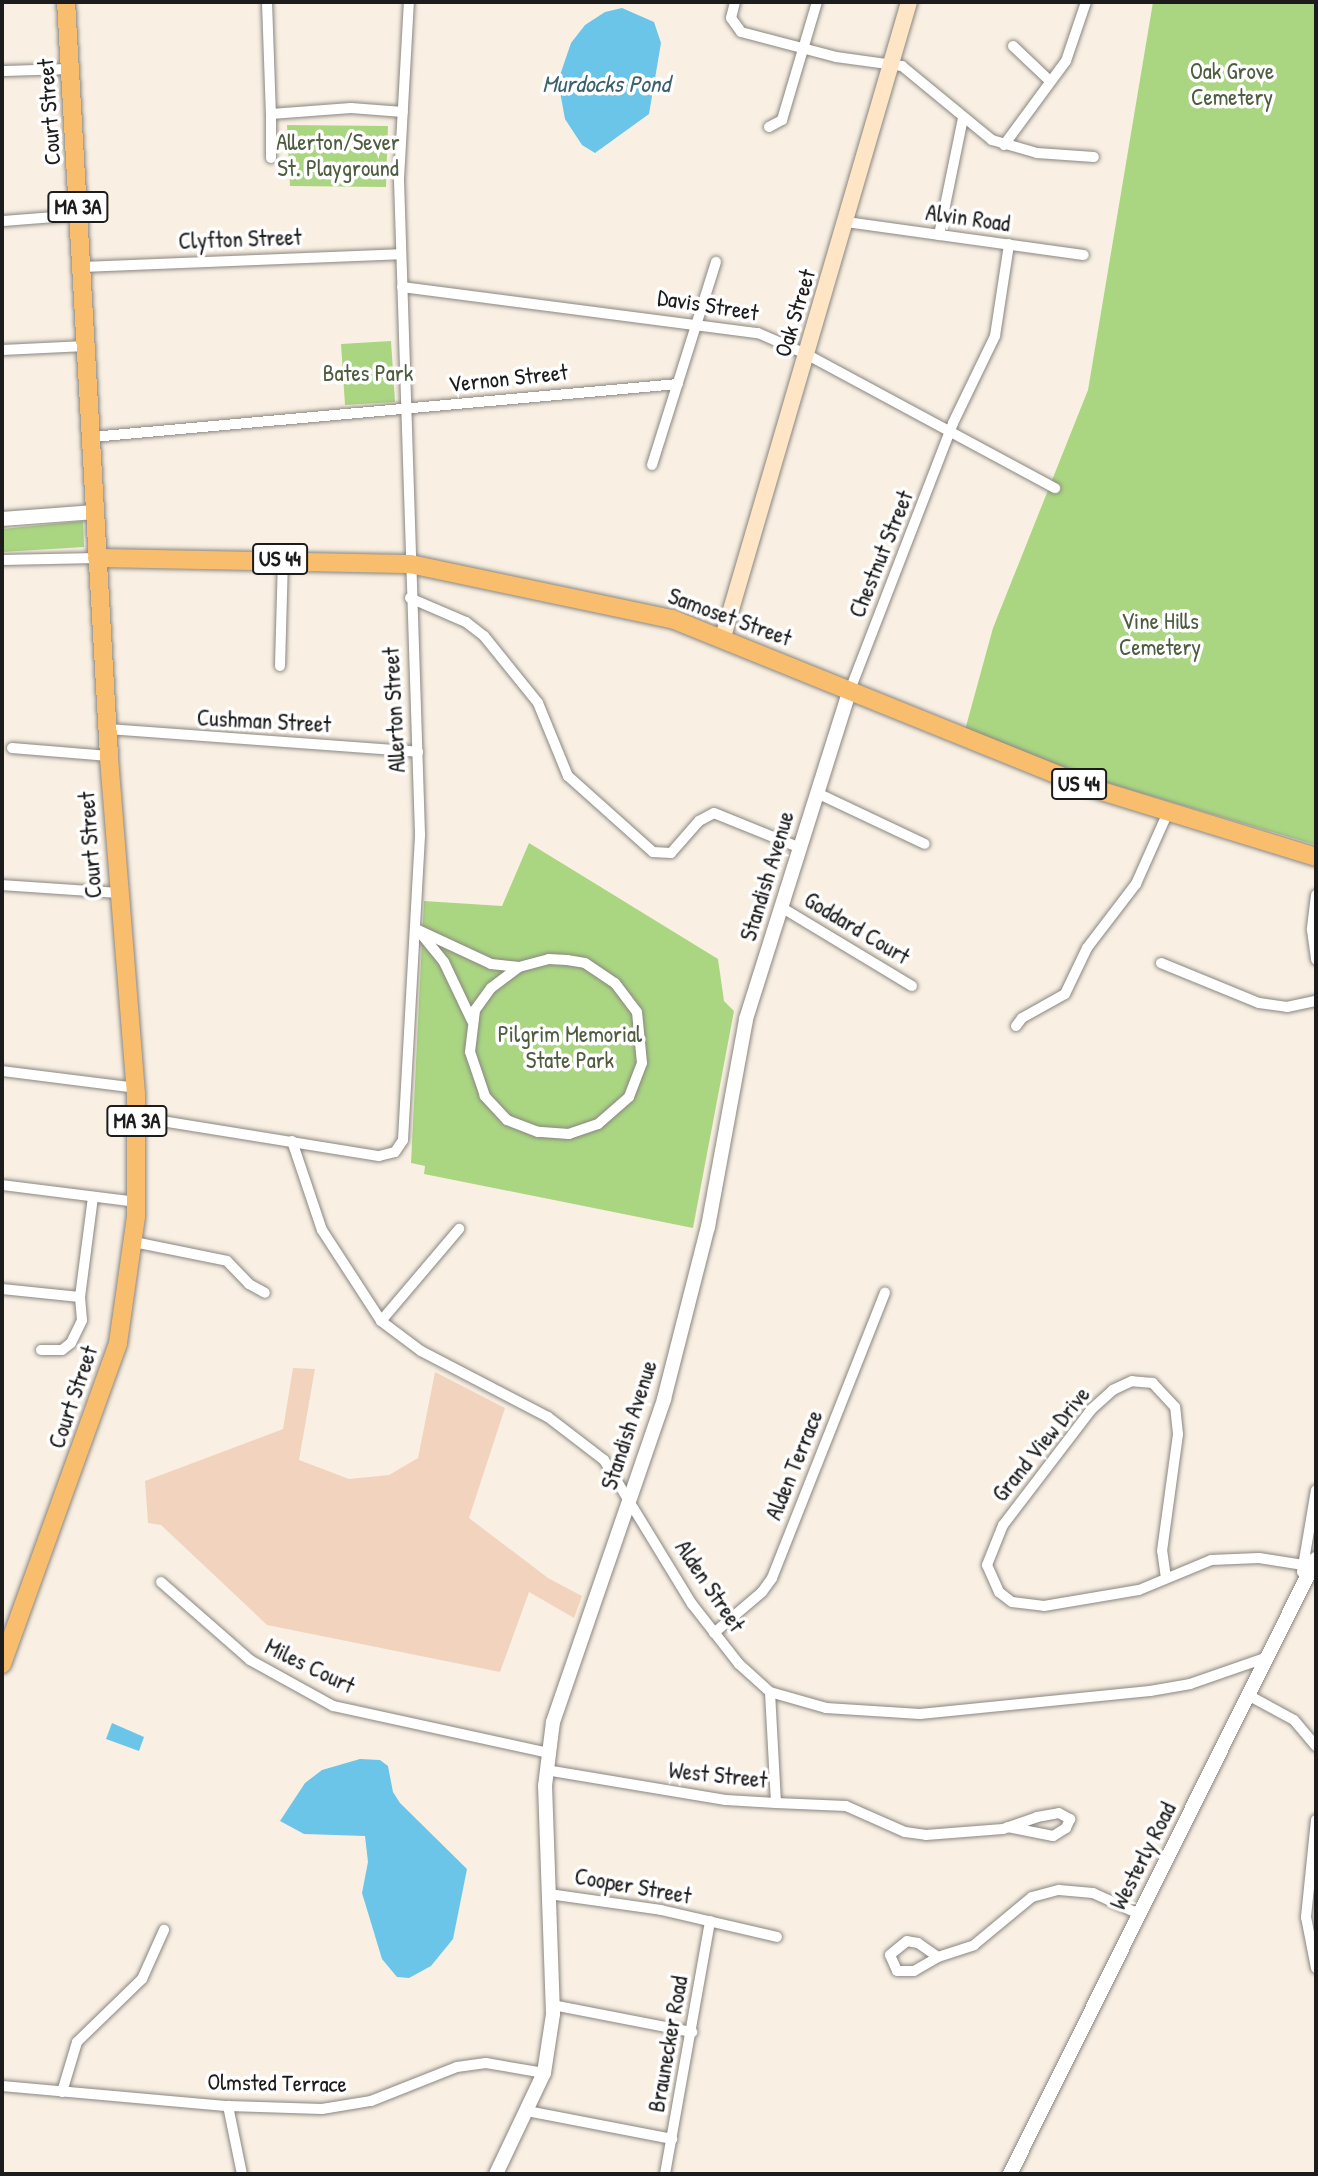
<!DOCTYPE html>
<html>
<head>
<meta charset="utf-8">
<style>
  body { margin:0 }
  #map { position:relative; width:1318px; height:2176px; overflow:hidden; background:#f9f0e3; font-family:"Patrick Hand",sans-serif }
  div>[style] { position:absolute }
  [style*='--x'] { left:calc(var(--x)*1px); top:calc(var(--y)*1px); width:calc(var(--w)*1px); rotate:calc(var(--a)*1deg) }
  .built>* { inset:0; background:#f2d4be }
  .green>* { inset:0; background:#aad682 }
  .water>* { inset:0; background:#6ac5e8 }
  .roads { filter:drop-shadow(0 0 2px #8a8680) drop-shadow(0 0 2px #8a8680) }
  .minor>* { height:10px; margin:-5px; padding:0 5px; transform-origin:5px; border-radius:5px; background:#fff }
  .tertiary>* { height:14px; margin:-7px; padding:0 7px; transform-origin:7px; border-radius:7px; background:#fff }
  .secondary>* { height:16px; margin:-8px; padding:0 8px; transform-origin:8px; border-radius:8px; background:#fde5c5 }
  .primary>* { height:18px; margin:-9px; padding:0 9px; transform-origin:9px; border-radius:9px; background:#f9be6d }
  span { translate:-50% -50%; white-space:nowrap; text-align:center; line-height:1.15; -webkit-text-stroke:7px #fff; paint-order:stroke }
  .shield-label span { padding:2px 5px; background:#fff; border:2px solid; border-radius:5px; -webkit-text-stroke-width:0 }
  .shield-label { font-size:21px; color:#1c1c1c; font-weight:700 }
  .park-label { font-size:23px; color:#4e5d40 }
  .street-label { font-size:23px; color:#1c1c1c }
  .water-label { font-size:24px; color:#3b606e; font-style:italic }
  .frame { position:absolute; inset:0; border:4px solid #1c1c1c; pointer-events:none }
</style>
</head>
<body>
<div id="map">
  <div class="built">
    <i style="clip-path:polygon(293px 1368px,315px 1369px,299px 1460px,349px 1479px,389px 1475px,418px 1458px,435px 1372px,505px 1408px,469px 1518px,548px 1578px,582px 1596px,574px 1618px,529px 1592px,500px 1672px,267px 1625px,161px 1525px,148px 1523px,145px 1481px,283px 1429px)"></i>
  </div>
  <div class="green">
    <i style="clip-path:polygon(1153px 2px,1316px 2px,1316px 845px,1094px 779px,965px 730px,993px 628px,1088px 390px)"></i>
    <i style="clip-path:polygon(287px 125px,388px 126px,386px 187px,290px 186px)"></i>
    <i style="clip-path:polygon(391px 341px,395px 402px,345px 405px,341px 344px)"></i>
    <i style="clip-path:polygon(83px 521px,84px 547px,2px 552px,2px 529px)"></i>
    <i style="clip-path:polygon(529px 843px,718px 959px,724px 1001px,734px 1011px,693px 1228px,424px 1174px,425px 1166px,411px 1163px,424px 901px,502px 906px)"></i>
  </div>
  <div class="water">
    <i style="clip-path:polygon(622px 8px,654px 22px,661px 43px,649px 114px,595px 153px,582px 145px,565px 119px,558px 81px,571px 43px,585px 25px,605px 12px)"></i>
    <i style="clip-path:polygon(112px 1723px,144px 1737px,139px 1751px,106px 1739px)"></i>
    <i style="clip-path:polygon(360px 1759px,380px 1760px,388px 1766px,393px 1792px,400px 1803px,467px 1869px,453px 1939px,431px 1966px,409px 1978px,397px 1977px,382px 1959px,362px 1893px,368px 1862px,365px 1836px,304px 1834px,280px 1821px,305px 1783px,322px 1770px)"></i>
  </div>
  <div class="roads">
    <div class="minor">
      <i style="--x:267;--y:2;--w:112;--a:88"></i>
      <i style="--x:271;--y:114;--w:80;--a:-4.3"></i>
      <i style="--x:351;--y:108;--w:52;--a:4.4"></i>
      <i style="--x:735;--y:2;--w:16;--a:104"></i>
      <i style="--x:731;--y:18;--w:17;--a:54"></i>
      <i style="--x:741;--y:32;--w:98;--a:14.7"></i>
      <i style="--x:836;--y:57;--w:67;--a:7.8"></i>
      <i style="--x:902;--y:66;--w:117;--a:39.4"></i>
      <i style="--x:992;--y:140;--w:47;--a:16.1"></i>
      <i style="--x:1037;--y:153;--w:57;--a:4"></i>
      <i style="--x:1013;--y:46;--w:51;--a:43.4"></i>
      <i style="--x:2;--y:71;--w:69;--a:-1.7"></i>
      <i style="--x:769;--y:127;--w:15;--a:-28"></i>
      <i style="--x:782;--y:120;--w:123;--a:-73.5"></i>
      <i style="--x:1004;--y:145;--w:104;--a:-53.6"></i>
      <i style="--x:1066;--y:61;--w:62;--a:-71.3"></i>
      <i style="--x:271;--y:158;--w:44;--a:-90"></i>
      <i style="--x:2;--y:221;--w:76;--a:-4.5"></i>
      <i style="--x:846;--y:222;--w:240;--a:7.9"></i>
      <i style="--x:939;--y:235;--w:119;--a:-78.4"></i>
      <i style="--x:81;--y:267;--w:320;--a:-2.3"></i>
      <i style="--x:402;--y:287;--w:359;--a:7.4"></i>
      <i style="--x:758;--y:333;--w:52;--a:23.6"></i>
      <i style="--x:806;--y:354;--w:283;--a:28.3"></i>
      <i style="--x:2;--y:350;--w:84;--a:-2.7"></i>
      <i style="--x:92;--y:437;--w:588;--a:-5.17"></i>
      <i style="--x:652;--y:465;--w:213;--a:-72.5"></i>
      <i style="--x:2;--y:560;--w:95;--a:-1.2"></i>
      <i style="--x:410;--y:598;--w:61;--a:23.2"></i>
      <i style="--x:466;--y:622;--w:23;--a:38"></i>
      <i style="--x:484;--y:636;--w:86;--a:51.1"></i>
      <i style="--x:538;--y:703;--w:79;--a:67.7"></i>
      <i style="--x:568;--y:776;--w:114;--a:41.8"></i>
      <i style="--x:653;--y:852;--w:18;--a:3"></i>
      <i style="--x:671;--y:853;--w:43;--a:-48.8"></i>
      <i style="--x:699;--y:821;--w:17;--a:-28"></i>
      <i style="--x:714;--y:813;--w:93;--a:22.1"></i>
      <i style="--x:280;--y:666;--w:107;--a:-88.4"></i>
      <i style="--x:850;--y:690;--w:286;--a:-68.9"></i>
      <i style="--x:953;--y:423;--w:97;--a:-64.2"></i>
      <i style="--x:995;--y:336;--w:93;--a:-81.3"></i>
      <i style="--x:108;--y:729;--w:311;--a:4.2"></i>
      <i style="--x:12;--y:748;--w:97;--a:4.7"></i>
      <i style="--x:817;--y:793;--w:119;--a:25.3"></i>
      <i style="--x:2;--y:885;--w:116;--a:3.9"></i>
      <i style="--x:1316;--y:895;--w:35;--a:97"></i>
      <i style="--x:1312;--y:930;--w:30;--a:82"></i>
      <i style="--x:781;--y:907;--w:153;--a:31.1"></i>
      <i style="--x:416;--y:929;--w:83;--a:25"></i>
      <i style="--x:491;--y:964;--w:28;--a:6"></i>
      <i style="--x:519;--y:967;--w:31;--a:-15"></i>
      <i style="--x:549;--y:959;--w:18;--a:3"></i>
      <i style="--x:567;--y:960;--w:18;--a:9"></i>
      <i style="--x:585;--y:963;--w:36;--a:34"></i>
      <i style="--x:615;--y:983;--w:36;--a:53"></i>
      <i style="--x:637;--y:1012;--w:51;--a:84.4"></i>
      <i style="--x:642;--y:1063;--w:36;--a:111"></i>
      <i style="--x:629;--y:1097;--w:41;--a:138.9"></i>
      <i style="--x:598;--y:1124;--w:31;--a:161"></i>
      <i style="--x:569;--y:1134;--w:31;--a:-176"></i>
      <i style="--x:538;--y:1132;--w:33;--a:-159"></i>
      <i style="--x:507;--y:1120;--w:33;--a:-133"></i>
      <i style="--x:485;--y:1096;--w:46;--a:-108.8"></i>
      <i style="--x:470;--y:1052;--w:42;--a:-83.2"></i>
      <i style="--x:475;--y:1010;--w:27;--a:-54"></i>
      <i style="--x:491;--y:988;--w:35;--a:-37"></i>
      <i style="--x:423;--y:936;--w:33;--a:51"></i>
      <i style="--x:444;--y:962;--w:65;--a:64.6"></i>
      <i style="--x:1161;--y:963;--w:106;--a:22.2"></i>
      <i style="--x:1259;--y:1003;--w:28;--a:8"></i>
      <i style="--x:1287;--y:1007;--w:30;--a:-12"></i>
      <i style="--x:1016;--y:1026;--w:10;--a:-53"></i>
      <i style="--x:1022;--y:1018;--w:49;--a:-29.2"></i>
      <i style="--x:1065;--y:994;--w:51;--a:-64.4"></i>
      <i style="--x:1087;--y:948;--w:81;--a:-52.6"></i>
      <i style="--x:1136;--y:884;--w:79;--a:-66"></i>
      <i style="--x:2;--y:1071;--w:135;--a:7.2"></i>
      <i style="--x:137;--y:1117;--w:245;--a:9.2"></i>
      <i style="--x:379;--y:1156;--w:16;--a:-14"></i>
      <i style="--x:395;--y:1152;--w:14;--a:-56"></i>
      <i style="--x:403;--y:1140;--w:306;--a:-86.8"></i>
      <i style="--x:420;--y:834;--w:655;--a:-91.84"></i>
      <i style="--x:399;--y:179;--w:177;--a:-86.8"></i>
      <i style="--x:292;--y:1141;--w:94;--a:71.4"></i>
      <i style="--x:322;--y:1230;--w:108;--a:57"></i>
      <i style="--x:381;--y:1321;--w:50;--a:36.9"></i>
      <i style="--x:421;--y:1351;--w:143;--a:27.5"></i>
      <i style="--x:548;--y:1417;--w:71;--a:37.5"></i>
      <i style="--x:604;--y:1460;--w:169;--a:58.6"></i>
      <i style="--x:692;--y:1604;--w:76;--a:51.9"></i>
      <i style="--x:739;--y:1664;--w:42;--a:42.1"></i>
      <i style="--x:770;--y:1692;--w:58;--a:15.9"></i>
      <i style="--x:826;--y:1708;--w:94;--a:3.7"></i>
      <i style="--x:920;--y:1714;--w:231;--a:-5.7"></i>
      <i style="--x:1150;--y:1691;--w:41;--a:-9.9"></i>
      <i style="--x:1190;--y:1684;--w:83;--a:-19.1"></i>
      <i style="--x:2;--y:1185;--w:135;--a:7.2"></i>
      <i style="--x:134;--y:1242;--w:95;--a:11.5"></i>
      <i style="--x:227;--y:1261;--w:32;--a:46"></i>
      <i style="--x:249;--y:1284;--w:18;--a:29"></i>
      <i style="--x:2;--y:1289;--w:78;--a:5.9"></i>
      <i style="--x:381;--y:1321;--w:121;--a:-49.7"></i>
      <i style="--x:41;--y:1350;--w:21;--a:0"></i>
      <i style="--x:62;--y:1350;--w:11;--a:-38"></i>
      <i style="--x:71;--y:1343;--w:25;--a:-64"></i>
      <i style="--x:82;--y:1320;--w:23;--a:-95"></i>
      <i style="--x:80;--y:1297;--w:101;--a:-82.6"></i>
      <i style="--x:1302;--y:1572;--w:83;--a:-80.3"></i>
      <i style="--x:1166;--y:1578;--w:27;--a:-98"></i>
      <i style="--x:1162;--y:1551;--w:118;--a:-82.2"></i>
      <i style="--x:1178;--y:1434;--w:27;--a:-96"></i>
      <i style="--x:1175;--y:1407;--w:33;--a:-133"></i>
      <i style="--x:1153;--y:1383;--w:21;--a:-175"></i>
      <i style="--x:1132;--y:1381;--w:21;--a:155"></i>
      <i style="--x:1113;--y:1390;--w:30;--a:138"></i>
      <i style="--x:1091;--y:1410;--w:145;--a:127.4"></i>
      <i style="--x:1003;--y:1525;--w:43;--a:111.8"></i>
      <i style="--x:987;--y:1565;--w:30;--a:66"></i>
      <i style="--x:999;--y:1592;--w:16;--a:38"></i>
      <i style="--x:1012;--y:1602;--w:32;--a:7"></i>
      <i style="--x:1044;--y:1606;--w:96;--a:-9.6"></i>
      <i style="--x:1139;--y:1590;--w:78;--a:-22.6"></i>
      <i style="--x:1211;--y:1560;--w:48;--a:-2.4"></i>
      <i style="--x:1259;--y:1558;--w:45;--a:9"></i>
      <i style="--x:161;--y:1582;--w:118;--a:41.2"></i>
      <i style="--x:250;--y:1660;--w:95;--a:29"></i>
      <i style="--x:333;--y:1706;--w:220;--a:12.3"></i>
      <i style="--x:714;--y:1633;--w:63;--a:-40.5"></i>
      <i style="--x:762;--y:1592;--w:17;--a:-54"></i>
      <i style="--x:772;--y:1578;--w:307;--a:-68.4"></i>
      <i style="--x:1248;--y:1695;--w:52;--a:28.5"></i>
      <i style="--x:1294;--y:1720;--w:34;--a:50"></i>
      <i style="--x:546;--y:1770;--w:182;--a:9.5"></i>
      <i style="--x:726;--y:1800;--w:50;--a:3.4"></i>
      <i style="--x:776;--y:1803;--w:111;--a:-93.1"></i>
      <i style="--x:776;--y:1803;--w:70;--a:2.5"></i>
      <i style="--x:846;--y:1806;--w:64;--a:23.8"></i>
      <i style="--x:905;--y:1832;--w:21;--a:8"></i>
      <i style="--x:926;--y:1835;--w:77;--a:-4.5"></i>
      <i style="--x:1003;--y:1829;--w:36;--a:-19"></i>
      <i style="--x:1037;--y:1817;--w:22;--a:-10"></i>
      <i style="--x:1059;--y:1813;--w:13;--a:29"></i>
      <i style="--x:1070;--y:1819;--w:10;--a:114"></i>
      <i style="--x:1066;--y:1828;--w:15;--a:148"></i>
      <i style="--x:1053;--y:1836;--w:46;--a:-168.7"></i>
      <i style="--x:1316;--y:1820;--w:98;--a:95.9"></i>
      <i style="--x:1306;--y:1917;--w:52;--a:78.9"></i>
      <i style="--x:549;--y:1894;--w:113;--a:8.1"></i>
      <i style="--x:661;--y:1910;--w:119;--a:13.1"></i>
      <i style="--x:938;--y:1957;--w:24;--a:-145"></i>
      <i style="--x:918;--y:1943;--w:11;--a:-170"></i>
      <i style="--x:907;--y:1941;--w:22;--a:141"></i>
      <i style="--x:890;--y:1955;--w:17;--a:66"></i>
      <i style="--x:897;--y:1971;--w:17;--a:0"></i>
      <i style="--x:914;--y:1971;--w:28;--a:-30"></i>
      <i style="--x:938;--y:1957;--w:38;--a:-18"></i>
      <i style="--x:974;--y:1945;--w:75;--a:-39.6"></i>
      <i style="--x:1032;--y:1897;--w:28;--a:-15"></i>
      <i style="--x:1059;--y:1890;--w:34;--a:5"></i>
      <i style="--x:1093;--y:1893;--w:51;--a:24.5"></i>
      <i style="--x:553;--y:2005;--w:142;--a:11"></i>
      <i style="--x:2;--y:2086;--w:227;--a:5.1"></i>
      <i style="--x:228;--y:2106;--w:94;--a:1.8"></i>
      <i style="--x:322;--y:2109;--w:50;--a:-9.3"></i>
      <i style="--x:371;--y:2101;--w:92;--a:-21.6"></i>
      <i style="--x:457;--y:2067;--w:29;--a:-8"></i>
      <i style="--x:486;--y:2063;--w:59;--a:9.8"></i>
      <i style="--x:62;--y:2092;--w:52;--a:-73.3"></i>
      <i style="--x:77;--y:2042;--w:91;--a:-44.1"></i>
      <i style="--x:142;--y:1979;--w:54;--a:-65.8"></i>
      <i style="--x:228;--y:2106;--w:69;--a:78.4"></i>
      <i style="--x:527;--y:2111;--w:148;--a:10.9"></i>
      <i style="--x:665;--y:2174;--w:257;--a:-79.9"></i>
    </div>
    <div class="tertiary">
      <i style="--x:2;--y:519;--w:93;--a:-4.3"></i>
      <i style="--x:496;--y:2174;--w:112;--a:-64.6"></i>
      <i style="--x:544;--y:2073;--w:60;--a:-81.3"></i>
      <i style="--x:553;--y:2014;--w:228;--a:-92"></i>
      <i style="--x:545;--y:1786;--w:64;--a:-82.9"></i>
      <i style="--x:553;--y:1722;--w:342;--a:-71"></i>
      <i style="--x:664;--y:1399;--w:178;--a:-75.7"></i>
      <i style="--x:708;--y:1227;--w:211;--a:-79.6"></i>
      <i style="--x:746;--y:1019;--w:345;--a:-72.5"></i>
      <i style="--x:1010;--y:2174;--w:687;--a:-63.55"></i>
    </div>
    <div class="secondary">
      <i style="--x:723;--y:637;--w:662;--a:-73.67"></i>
    </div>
    <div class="primary">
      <i style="--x:97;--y:558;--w:313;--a:1.1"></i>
      <i style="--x:410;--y:564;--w:268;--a:11.9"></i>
      <i style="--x:672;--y:619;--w:442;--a:22"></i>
      <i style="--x:1082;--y:785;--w:245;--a:17.1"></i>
      <i style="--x:2;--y:1664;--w:341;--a:-70.1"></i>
      <i style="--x:118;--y:1343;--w:128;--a:-81.9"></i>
      <i style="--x:136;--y:1216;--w:122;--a:-90"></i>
      <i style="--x:136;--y:1094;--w:339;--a:-94.6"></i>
      <i style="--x:109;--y:756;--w:755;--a:-93.26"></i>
    </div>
  </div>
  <div class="shield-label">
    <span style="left:78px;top:207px">MA 3A</span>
    <span style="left:280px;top:559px">US 44</span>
    <span style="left:1079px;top:784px">US 44</span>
    <span style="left:137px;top:1121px">MA 3A</span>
  </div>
  <div class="park-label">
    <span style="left:1232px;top:84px">Oak Grove<br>Cemetery</span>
    <span style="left:338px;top:155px">Allerton/Sever<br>St. Playground</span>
    <span style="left:368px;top:373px">Bates Park</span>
    <span style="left:1160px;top:634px">Vine Hills<br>Cemetery</span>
    <span style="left:570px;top:1047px">Pilgrim Memorial<br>State Park</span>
  </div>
  <div class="street-label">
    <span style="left:49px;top:112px;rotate:-94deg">Court Street</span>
    <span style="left:968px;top:218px;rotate:8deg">Alvin Road</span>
    <span style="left:240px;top:239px;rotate:-2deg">Clyfton Street</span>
    <span style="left:708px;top:305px;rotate:9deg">Davis Street</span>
    <span style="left:795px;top:313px;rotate:-73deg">Oak Street</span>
    <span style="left:508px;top:378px;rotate:-6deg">Vernon Street</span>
    <span style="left:881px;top:554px;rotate:-68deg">Chestnut Street</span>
    <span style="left:730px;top:617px;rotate:20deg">Samoset Street</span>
    <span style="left:394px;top:710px;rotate:-93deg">Allerton Street</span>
    <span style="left:264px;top:721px;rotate:3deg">Cushman Street</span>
    <span style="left:90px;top:845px;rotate:-94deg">Court Street</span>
    <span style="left:767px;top:876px;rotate:-73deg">Standish Avenue</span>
    <span style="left:857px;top:928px;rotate:31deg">Goddard Court</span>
    <span style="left:73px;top:1397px;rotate:-71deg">Court Street</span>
    <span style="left:629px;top:1425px;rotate:-72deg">Standish Avenue</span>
    <span style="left:1041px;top:1444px;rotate:-51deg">Grand View Drive</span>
    <span style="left:794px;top:1465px;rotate:-68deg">Alden Terrace</span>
    <span style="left:710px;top:1586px;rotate:56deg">Alden Street</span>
    <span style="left:310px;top:1666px;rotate:26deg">Miles Court</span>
    <span style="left:718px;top:1775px;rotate:6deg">West Street</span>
    <span style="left:1143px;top:1856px;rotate:-63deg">Westerly Road</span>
    <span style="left:633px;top:1886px;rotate:10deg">Cooper Street</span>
    <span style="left:668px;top:2044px;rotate:-80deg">Braunecker Road</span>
    <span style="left:277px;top:2083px;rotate:1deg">Olmsted Terrace</span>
  </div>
  <div class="water-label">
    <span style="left:606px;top:84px">Murdocks Pond</span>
  </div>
  <div class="frame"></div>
</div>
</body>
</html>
